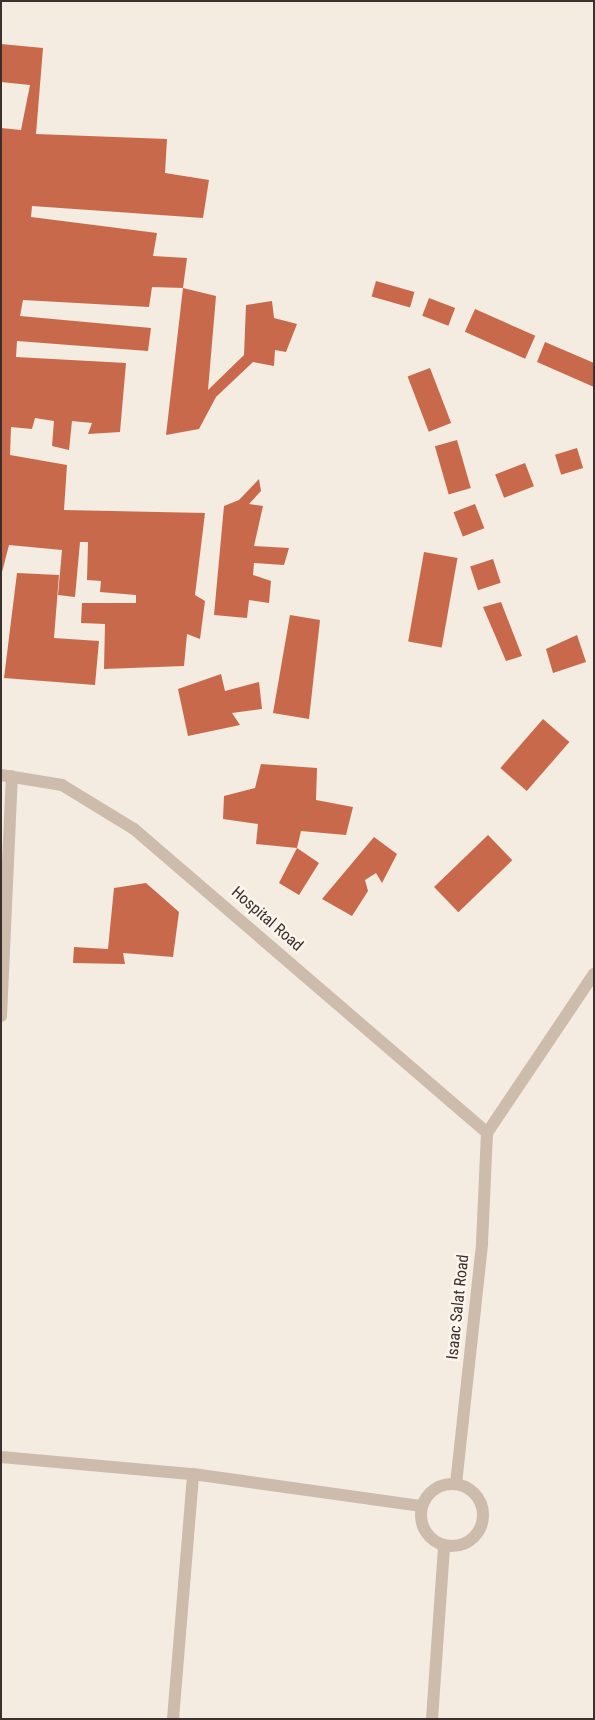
<!DOCTYPE html>
<html>
<head>
<meta charset="utf-8">
<style>
	body { margin:0 }
	#map { position:relative; width:595px; height:1720px; overflow:hidden; background:#f4ebe1; font-family:"Roboto Condensed",sans-serif }
	div>[style] { position:absolute }
	[style*='--x'] { left:calc(var(--x)*1px); top:calc(var(--y)*1px); width:calc(var(--w)*1px); rotate:calc(var(--a)*1deg) }
	.building>* { inset:0; background:#c8694b; transform-origin:0 0 }
	.minor>* { height:12px; margin:-6px; padding:0 6px; transform-origin:6px; border-radius:6px; background:#cdbbac }
	.minor>.ring { margin:-6px; padding:0; box-sizing:content-box; background:none; border:12px solid #cdbbac; border-radius:50% }
	span { translate:-50% -50%; white-space:nowrap; text-align:center; line-height:1.15; -webkit-text-stroke:5px #fbf5ee; paint-order:stroke }
	.street-label { font-size:16px; color:#3b302b }
	.frame { position:absolute; inset:0; border:2px solid #3b302b; pointer-events:none }
</style>
</head>
<body>
<div id="map">
	<div class="building">
		<div style="clip-path:polygon(1px 44px,43px 48px,36px 134px,167px 139px,165px 173px,209px 180px,203px 218px,32px 206px,31px 217px,157px 233px,153px 256px,187px 258px,183px 288px,152px 287px,149px 307px,23px 300px,20px 316px,151px 328px,148px 351px,17px 341px,16px 357px,126px 363px,120px 432px,88px 434px,92px 423px,72px 421px,69px 450px,52px 446px,54px 421px,35px 418px,32px 429px,11px 427px,10px 455px,67px 465px,64px 510px,205px 513px,195px 595px,205px 601px,200px 639px,187px 634px,184px 666px,104px 669px,105px 624px,81px 623px,82px 603px,136px 603px,136px 595px,100px 592px,101px 581px,87px 580px,88px 542px,80px 542px,75px 597px,58px 595px,62px 550px,9px 545px,1px 576px,1px 128px,21px 130px,30px 85px,1px 82px)"></div>
		<div style="left:376px;top:281px;width:40px;height:16px;rotate:16deg"></div>
		<div style="clip-path:polygon(183px 288px,216px 296px,208px 390px,244px 355px,246px 305px,272px 301px,274px 318px,297px 324px,286px 352px,275px 350px,274px 366px,253px 362px,216px 397px,199px 429px,166px 435px)"></div>
		<div style="left:429px;top:298px;width:28px;height:19px;rotate:21deg"></div>
		<div style="left:475px;top:309px;width:66px;height:25px;rotate:24deg"></div>
		<div style="clip-path:polygon(545px 342px,594px 363px,594px 387px,537px 362px)"></div>
		<div style="left:430px;top:368px;width:59px;height:24px;rotate:69deg"></div>
		<div style="left:457px;top:440px;width:50px;height:23px;rotate:74deg"></div>
		<div style="left:577px;top:448px;width:21px;height:23px;rotate:73deg"></div>
		<div style="left:525px;top:463px;width:25px;height:32px;rotate:69deg"></div>
		<div style="clip-path:polygon(259px 479px,261px 491px,249px 504px,263px 506px,254px 546px,289px 548px,284px 565px,254px 563px,253px 575px,271px 581px,269px 603px,249px 600px,247px 618px,214px 615px,224px 506px,239px 500px)"></div>
		<div style="left:475px;top:504px;width:26px;height:23px;rotate:69deg"></div>
		<div style="left:424px;top:552px;width:34px;height:91px;rotate:10deg"></div>
		<div style="left:493px;top:559px;width:25px;height:24px;rotate:72deg"></div>
		<div style="clip-path:polygon(17px 573px,59px 575px,54px 638px,99px 641px,95px 685px,4px 678px)"></div>
		<div style="clip-path:polygon(501px 602px,522px 656px,506px 661px,483px 607px)"></div>
		<div style="clip-path:polygon(290px 615px,320px 620px,309px 719px,273px 713px)"></div>
		<div style="clip-path:polygon(577px 635px,586px 662px,553px 673px,546px 649px)"></div>
		<div style="clip-path:polygon(221px 674px,225px 691px,259px 682px,262px 709px,232px 713px,240px 725px,188px 736px,178px 689px)"></div>
		<div style="left:543px;top:719px;width:35px;height:65px;rotate:41deg"></div>
		<div style="clip-path:polygon(261px 764px,317px 768px,316px 800px,353px 807px,346px 835px,301px 831px,297px 848px,319px 863px,299px 895px,279px 883px,297px 848px,256px 844px,258px 824px,223px 819px,224px 796px,255px 788px)"></div>
		<div style="left:488px;top:835px;width:35px;height:75px;rotate:46deg"></div>
		<div style="clip-path:polygon(374px 837px,397px 854px,382px 883px,376px 873px,365px 880px,368px 891px,352px 916px,322px 899px)"></div>
		<div style="clip-path:polygon(146px 883px,179px 912px,173px 957px,123px 953px,125px 964px,73px 963px,74px 947px,108px 949px,114px 888px)"></div>
	</div>
	<div class="minor">
		<div style="--x:1;--y:775;--w:62;--a:9.3"></div>
		<div style="--x:62;--y:785;--w:84;--a:31.4"></div>
		<div style="--x:134;--y:829;--w:466;--a:40.7"></div>
		<div style="--x:1;--y:1016;--w:240;--a:-87.4"></div>
		<div style="--x:487;--y:1133;--w:192;--a:-56.1"></div>
		<div style="--x:1;--y:1457;--w:193;--a:5.1"></div>
		<div style="--x:193;--y:1474;--w:231;--a:8"></div>
		<div style="--x:456;--y:1484;--w:242;--a:-83.8"></div>
		<div style="--x:482;--y:1243;--w:110;--a:-87.4"></div>
		<div class="ring" style="left:421px;top:1484px;width:50px;height:50px"></div>
		<div style="--x:173;--y:1719;--w:246;--a:-85.3"></div>
		<div style="--x:432;--y:1719;--w:173;--a:-86"></div>
	</div>
	<div class="street-label">
		<span style="left:267px;top:919px;rotate:41deg">Hospital Road</span>
		<span style="left:458px;top:1307px;rotate:-84deg">Isaac Salat Road</span>
	</div>
	<div class="frame"></div>
</div>
</body>
</html>
